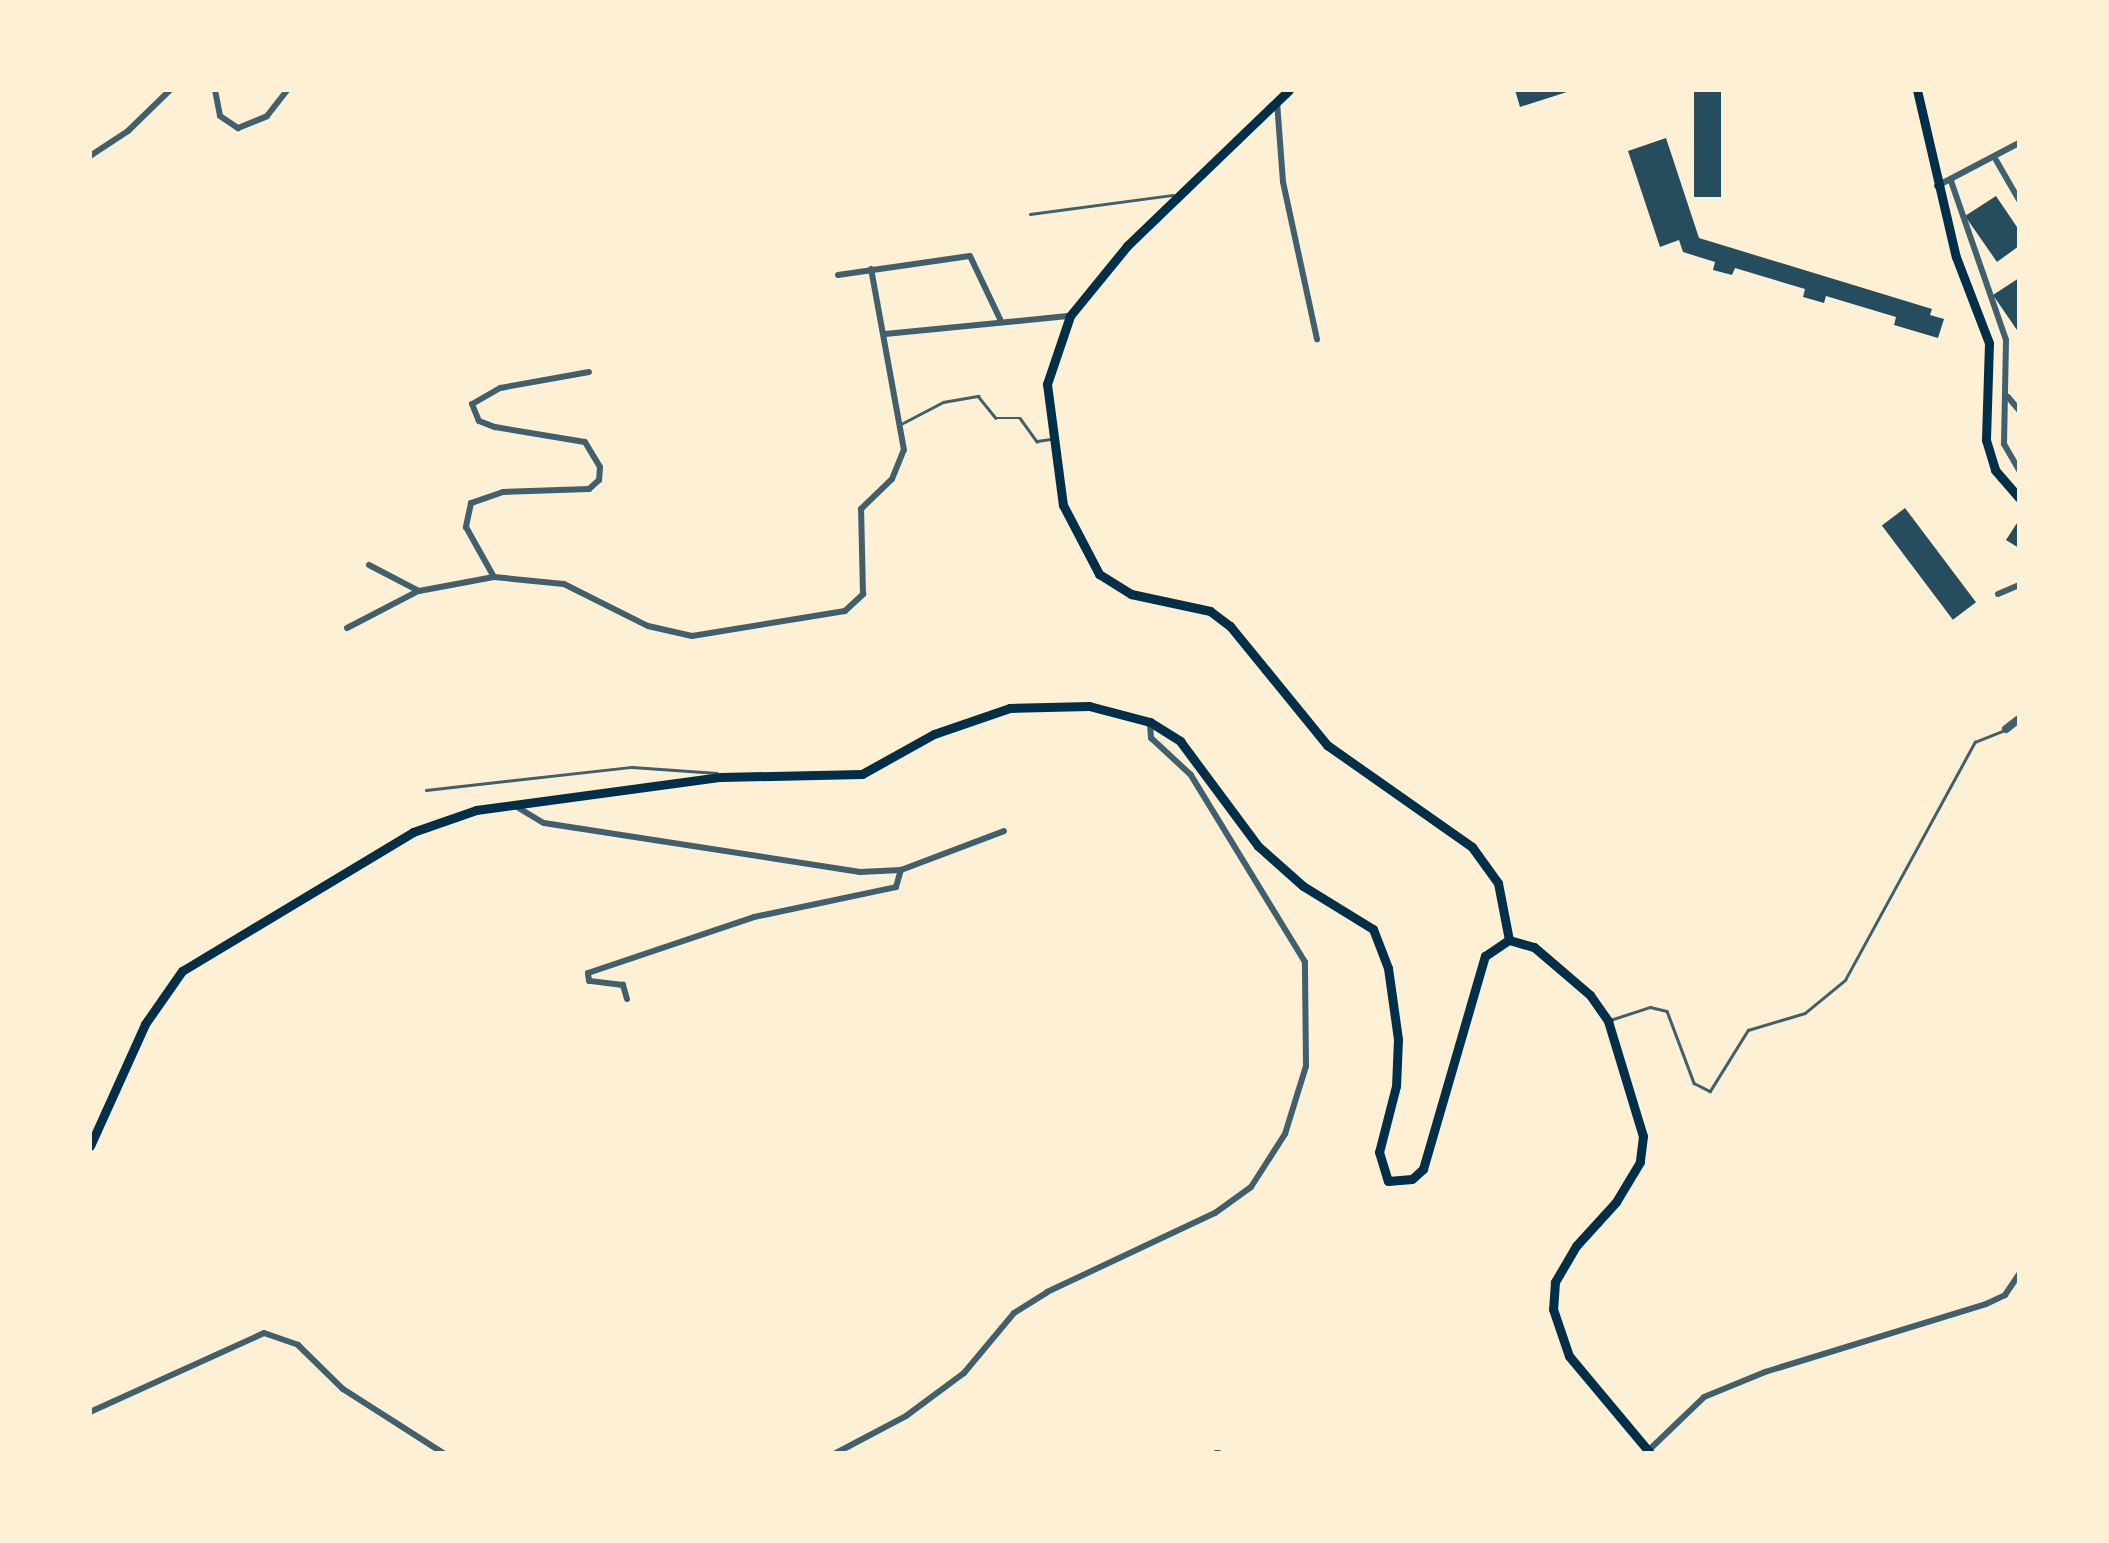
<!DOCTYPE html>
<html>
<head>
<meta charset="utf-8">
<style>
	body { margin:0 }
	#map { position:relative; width:2109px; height:1543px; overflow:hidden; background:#fdf0d5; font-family:"Open Sans",sans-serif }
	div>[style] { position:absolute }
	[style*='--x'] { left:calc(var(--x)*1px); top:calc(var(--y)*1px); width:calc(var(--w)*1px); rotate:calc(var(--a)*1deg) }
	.building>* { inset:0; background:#264d5e; transform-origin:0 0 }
	.service>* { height:2.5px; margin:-1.25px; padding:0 1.25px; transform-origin:1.25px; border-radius:1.25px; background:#3f606c }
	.minor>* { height:6px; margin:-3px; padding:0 3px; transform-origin:3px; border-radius:3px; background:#3f606c }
	.tertiary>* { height:8px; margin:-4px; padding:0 4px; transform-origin:4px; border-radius:4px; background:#3f606c }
	.secondary>* { height:9px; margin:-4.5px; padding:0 4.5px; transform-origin:4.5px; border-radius:4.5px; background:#003049 }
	span { translate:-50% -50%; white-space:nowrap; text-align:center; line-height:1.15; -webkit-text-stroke:10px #fdf0d5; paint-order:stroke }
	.frame { position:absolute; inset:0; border:92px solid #fdf0d5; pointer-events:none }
</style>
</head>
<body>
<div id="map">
	<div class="building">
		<div style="clip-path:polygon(1515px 90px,1570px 90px,1570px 91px,1520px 107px)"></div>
		<div style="left:1694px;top:90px;width:27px;height:107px"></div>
		<div style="clip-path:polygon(1666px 138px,1699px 238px,1932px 309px,1930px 315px,1944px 319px,1938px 338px,1894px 325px,1896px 317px,1826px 296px,1824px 303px,1803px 297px,1805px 289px,1735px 268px,1732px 275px,1713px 270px,1715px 262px,1683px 252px,1679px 240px,1660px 247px,1628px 151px)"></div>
		<div style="clip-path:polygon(1996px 196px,2019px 230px,2019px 246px,1997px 262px,1965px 216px)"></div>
		<div style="clip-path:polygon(2019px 278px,2019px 333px,1993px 295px)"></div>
		<div style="left:1905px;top:508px;width:118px;height:29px;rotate:53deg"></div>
		<div style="clip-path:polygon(2019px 520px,2019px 548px,2006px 540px)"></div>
	</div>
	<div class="service">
		<div style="--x:1030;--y:214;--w:144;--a:-7.6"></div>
		<div style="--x:901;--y:424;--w:47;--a:-27.6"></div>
		<div style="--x:943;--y:402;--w:36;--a:-10"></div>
		<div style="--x:978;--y:396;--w:28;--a:51"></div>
		<div style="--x:996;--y:418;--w:24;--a:0"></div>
		<div style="--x:1020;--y:418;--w:29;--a:54"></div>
		<div style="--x:1037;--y:441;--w:15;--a:-8"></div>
		<div style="--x:426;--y:790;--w:207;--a:-6.4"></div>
		<div style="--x:632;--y:767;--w:85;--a:4"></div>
		<div style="--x:1610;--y:1020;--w:42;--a:-18"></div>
		<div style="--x:1650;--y:1007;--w:17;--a:13"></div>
		<div style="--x:1667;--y:1011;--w:77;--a:69.4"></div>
		<div style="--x:1694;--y:1083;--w:18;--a:27"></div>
		<div style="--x:1710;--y:1091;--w:72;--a:-58.1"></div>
		<div style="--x:1748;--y:1030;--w:59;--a:-16.6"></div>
		<div style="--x:1805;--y:1013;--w:52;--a:-39.5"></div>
		<div style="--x:1845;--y:980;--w:271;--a:-61.4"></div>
		<div style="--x:1975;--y:742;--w:32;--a:-22"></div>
	</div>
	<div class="minor">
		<div style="--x:215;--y:90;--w:26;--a:79"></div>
		<div style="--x:220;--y:116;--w:22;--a:34"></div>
		<div style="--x:238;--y:128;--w:31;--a:-22"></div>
		<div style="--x:267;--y:116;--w:33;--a:-52"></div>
		<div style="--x:1277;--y:102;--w:80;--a:85.7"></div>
		<div style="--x:1283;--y:182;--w:161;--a:77.8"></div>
		<div style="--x:90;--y:156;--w:45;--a:-33.3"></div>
		<div style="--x:128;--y:131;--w:59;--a:-44.3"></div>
		<div style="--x:1996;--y:160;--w:46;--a:60.1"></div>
		<div style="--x:1951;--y:181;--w:168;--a:70.9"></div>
		<div style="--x:2006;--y:340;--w:104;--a:91.1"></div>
		<div style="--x:2004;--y:444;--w:30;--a:60"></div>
		<div style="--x:1937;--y:186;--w:93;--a:-27.7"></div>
		<div style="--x:838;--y:275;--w:133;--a:-8.2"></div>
		<div style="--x:970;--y:256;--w:70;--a:64.5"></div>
		<div style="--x:885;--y:334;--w:186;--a:-5.6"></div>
		<div style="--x:589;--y:372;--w:90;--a:169.8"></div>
		<div style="--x:500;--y:388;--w:32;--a:150"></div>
		<div style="--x:472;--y:404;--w:18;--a:68"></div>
		<div style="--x:479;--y:421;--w:17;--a:21"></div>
		<div style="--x:495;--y:427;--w:91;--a:9.5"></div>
		<div style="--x:585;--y:442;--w:29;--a:59"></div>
		<div style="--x:600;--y:467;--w:13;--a:94"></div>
		<div style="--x:599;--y:480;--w:13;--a:138"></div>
		<div style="--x:589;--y:489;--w:86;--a:178"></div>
		<div style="--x:503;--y:492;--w:34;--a:161"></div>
		<div style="--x:471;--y:503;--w:25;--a:102"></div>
		<div style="--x:466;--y:527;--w:57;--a:60.8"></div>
		<div style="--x:494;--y:577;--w:70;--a:5.7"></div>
		<div style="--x:564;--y:584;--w:94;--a:26.6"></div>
		<div style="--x:648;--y:626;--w:45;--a:12.8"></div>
		<div style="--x:692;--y:636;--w:155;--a:-9.3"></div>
		<div style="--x:845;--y:611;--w:25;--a:-43"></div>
		<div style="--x:863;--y:594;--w:85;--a:-91.3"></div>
		<div style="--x:861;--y:509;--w:43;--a:-44.1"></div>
		<div style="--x:892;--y:479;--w:31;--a:-68"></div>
		<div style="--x:904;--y:450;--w:184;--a:-100.3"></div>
		<div style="--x:2008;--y:397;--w:17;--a:50"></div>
		<div style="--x:369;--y:565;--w:56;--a:27.5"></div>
		<div style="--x:419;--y:591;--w:76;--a:-10.6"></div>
		<div style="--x:1998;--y:594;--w:23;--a:-23"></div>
		<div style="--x:347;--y:628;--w:80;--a:-27.5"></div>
		<div style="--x:517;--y:807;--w:31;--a:31"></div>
		<div style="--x:544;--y:823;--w:320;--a:8.8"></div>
		<div style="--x:860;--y:872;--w:41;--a:-2.8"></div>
		<div style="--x:901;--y:870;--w:110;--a:-20.7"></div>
		<div style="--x:627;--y:999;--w:15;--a:-106"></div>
		<div style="--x:623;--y:985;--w:34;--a:-173"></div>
		<div style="--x:589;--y:981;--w:8;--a:-97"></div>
		<div style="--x:588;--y:973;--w:175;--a:-18.6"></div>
		<div style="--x:754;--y:917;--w:145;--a:-11.9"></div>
		<div style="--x:896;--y:887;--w:18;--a:-74"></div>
		<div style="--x:90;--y:1412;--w:191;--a:-24.4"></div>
		<div style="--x:264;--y:1333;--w:36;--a:19"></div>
		<div style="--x:298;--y:1345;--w:63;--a:44.4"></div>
		<div style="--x:343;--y:1389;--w:119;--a:32.6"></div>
		<div style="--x:1649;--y:1450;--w:76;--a:-43.9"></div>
		<div style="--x:1704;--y:1397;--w:66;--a:-22.3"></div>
		<div style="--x:1765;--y:1372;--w:231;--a:-17.1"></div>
		<div style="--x:1986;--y:1304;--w:21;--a:-25"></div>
		<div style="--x:2005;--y:1295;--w:25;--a:-56"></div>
		<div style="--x:836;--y:1453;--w:79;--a:-27.9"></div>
		<div style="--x:906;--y:1416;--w:72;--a:-36.6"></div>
		<div style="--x:964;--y:1373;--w:78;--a:-50.2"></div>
		<div style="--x:1014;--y:1313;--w:39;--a:-32"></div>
		<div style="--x:1047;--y:1292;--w:186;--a:-25.2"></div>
		<div style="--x:1215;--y:1213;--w:44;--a:-35.8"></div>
		<div style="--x:1251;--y:1187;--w:63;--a:-57.3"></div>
		<div style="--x:1285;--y:1134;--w:71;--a:-72.8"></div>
		<div style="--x:1306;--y:1066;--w:104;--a:-90.6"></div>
		<div style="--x:1305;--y:962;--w:219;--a:-121.4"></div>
		<div style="--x:1191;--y:775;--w:54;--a:-137.2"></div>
		<div style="--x:1151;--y:738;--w:16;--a:-94"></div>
		<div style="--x:1216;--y:1453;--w:3;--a:0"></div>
	</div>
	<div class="tertiary">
		<div style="--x:2006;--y:729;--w:16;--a:-38"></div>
	</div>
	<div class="secondary">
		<div style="--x:1289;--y:90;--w:225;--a:136.1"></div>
		<div style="--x:1127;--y:246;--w:90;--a:129.2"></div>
		<div style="--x:1070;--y:316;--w:72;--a:108.7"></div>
		<div style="--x:1047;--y:384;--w:122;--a:82.5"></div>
		<div style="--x:1063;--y:505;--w:78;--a:62.4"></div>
		<div style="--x:1099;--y:574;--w:38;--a:32"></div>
		<div style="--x:1131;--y:594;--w:81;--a:12.1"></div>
		<div style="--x:1210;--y:611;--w:25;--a:37"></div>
		<div style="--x:1230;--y:626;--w:154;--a:50.8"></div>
		<div style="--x:1327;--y:745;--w:177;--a:35.1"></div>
		<div style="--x:1472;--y:847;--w:44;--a:54.2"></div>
		<div style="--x:1498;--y:883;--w:58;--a:79.1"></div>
		<div style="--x:1917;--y:90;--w:171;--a:76.9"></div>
		<div style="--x:1956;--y:257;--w:92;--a:69"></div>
		<div style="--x:1989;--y:343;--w:97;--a:91.8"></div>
		<div style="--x:1986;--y:440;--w:31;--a:73"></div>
		<div style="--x:1995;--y:470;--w:37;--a:49"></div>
		<div style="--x:1509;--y:940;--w:26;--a:16"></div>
		<div style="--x:1534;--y:947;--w:74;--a:40.6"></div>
		<div style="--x:1590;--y:995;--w:32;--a:55"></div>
		<div style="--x:1608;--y:1021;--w:120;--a:73.1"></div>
		<div style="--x:1643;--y:1136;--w:26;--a:97"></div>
		<div style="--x:1640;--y:1162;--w:47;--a:121"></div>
		<div style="--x:1616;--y:1202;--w:59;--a:132.3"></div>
		<div style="--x:1576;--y:1246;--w:42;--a:120.3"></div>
		<div style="--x:1555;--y:1282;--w:27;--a:94"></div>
		<div style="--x:1553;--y:1309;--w:50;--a:71.2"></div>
		<div style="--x:1569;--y:1356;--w:126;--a:50.1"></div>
		<div style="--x:90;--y:1146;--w:134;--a:-65.7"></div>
		<div style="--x:145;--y:1024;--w:65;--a:-55.1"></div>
		<div style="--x:182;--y:971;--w:270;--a:-31"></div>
		<div style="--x:413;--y:832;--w:67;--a:-19.2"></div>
		<div style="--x:476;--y:810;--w:247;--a:-7.7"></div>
		<div style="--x:721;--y:777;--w:141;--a:-1.2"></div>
		<div style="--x:862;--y:774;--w:82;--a:-29.1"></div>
		<div style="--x:934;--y:734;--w:80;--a:-18.9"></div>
		<div style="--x:1010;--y:708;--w:79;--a:-1.5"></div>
		<div style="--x:1089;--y:706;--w:63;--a:14.7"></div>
		<div style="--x:1150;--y:722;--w:36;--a:32"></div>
		<div style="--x:1180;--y:741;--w:131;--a:53.4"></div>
		<div style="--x:1258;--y:846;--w:60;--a:41.6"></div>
		<div style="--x:1303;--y:886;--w:82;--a:31.6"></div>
		<div style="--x:1373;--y:929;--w:42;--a:69"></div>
		<div style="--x:1388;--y:968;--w:72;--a:82"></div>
		<div style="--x:1398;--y:1039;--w:47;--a:92.4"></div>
		<div style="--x:1396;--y:1086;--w:68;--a:104.4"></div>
		<div style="--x:1379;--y:1152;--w:30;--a:73"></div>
		<div style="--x:1388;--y:1181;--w:24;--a:-5"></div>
		<div style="--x:1412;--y:1179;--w:15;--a:-42"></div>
		<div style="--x:1423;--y:1169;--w:222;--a:-73.8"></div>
		<div style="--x:1485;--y:956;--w:29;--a:-34"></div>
	</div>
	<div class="frame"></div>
</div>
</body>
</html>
